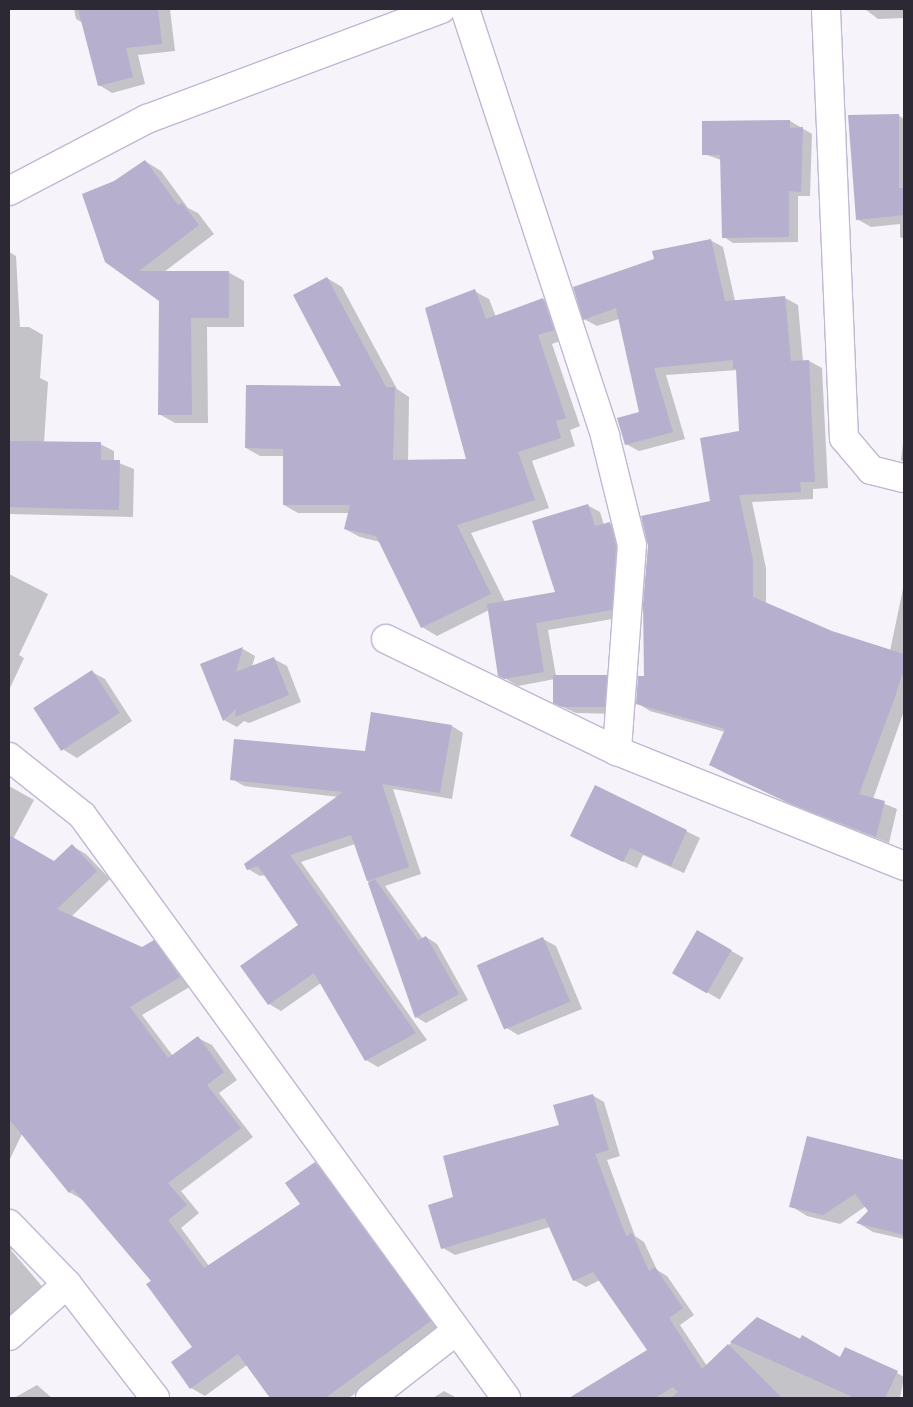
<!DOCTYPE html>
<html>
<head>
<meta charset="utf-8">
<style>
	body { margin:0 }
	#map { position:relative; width:913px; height:1407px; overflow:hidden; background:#f6f4fa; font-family:"Sofia Sans Condensed",sans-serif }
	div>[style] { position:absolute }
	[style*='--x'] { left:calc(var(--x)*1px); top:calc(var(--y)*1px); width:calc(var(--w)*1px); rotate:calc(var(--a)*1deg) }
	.shadow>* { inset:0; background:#0003; transform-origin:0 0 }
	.building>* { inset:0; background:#b6afcd; transform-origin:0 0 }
	.roads { filter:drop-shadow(1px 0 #c1b7d4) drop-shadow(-1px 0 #c1b7d4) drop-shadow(0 1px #c1b7d4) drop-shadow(0 -1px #c1b7d4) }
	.minor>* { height:28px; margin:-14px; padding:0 14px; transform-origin:14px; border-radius:14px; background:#fff }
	span { translate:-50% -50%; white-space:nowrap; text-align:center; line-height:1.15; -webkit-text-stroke:4px #f6f4fa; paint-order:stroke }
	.frame { position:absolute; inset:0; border:10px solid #2c2934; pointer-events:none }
</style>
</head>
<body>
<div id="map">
	<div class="shadow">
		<div style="clip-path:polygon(74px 9px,170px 9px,175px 51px,138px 55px,145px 84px,112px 93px,99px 85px,83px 23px,76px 19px)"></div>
		<div style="clip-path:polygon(865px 9px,904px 9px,904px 18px,878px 19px)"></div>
		<div style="clip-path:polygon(898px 115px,904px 119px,904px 239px,900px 237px,900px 224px,871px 227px,857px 219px)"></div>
		<div style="clip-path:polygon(790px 121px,812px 134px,810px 196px,798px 196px,798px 242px,733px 243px,724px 237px,721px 160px,704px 154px)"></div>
		<div style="clip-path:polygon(145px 161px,161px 171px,188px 208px,198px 213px,214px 234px,164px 272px,228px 272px,244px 281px,244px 327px,207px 327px,208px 423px,175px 423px,159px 414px,160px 300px,106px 262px,115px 182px)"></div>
		<div style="clip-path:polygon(710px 240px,723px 247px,735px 301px,785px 298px,798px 305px,803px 361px,809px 361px,822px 368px,828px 488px,813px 489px,813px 499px,752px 502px,766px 568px,766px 604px,832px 632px,890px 651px,904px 584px,904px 711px,873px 799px,897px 809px,889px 843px,801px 809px,723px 772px,711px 765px,725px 732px,650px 711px,637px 703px,740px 432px,738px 370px,666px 375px,685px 439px,639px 451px,626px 444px,641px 413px,619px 319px,597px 326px,584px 319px)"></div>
		<div style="clip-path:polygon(9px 252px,16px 256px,20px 327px,29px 327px,43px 335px,40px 378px,48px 382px,44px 443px,100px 444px,114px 451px,114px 461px,134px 469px,133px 517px,9px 514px)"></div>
		<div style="clip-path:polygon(327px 278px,342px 287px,397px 389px,409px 397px,408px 461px,468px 460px,474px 291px,489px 299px,496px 317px,543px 299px,558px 308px,568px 338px,552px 344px,580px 426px,570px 430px,575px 446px,532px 461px,549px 508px,471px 533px,505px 602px,556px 593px,587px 505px,600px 512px,604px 525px,610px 524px,623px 531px,624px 617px,548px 630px,556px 676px,607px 676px,619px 684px,617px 714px,576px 713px,567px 709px,554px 702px,555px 679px,518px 686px,499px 675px,489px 610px,437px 636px,422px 627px,380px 542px,360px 537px,345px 529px,349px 513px,298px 513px,284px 505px,284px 456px,260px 456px,246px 448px,344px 387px)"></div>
		<div style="clip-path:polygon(904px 436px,904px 462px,901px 460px)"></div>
		<div style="clip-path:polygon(9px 574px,48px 594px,19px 655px,24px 658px,10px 688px)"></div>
		<div style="clip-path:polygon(243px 649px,255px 656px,252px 667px,274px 659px,287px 666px,301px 702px,249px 723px,244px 721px,237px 727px,224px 720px,202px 665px)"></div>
		<div style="clip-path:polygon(92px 672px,105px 679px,132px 721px,77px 758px,64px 750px,36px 709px)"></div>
		<div style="clip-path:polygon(452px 726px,463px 733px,452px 799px,393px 789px,421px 874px,385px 886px,423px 939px,426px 937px,437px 944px,468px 1000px,426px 1023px,416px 1017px,355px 844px,301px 862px,427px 1040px,378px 1067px,366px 1060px,321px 983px,281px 1011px,269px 1004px,300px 925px,265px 875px,260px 876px,248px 869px,339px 797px,244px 786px,232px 779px,366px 752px)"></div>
		<div style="clip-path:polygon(9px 786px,34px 800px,13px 839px,55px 862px,72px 846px,86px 854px,110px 879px,71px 917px,143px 948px,154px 942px,167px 950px,193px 985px,142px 1015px,173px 1056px,198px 1038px,212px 1045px,237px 1080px,219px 1093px,253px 1137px,181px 1191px,199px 1213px,181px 1228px,209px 1266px,302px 1204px,315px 1163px,328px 1171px,443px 1329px,349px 1398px,272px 1398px,247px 1365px,205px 1396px,191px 1388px,172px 1363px,194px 1347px,152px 1281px,83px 1200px,69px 1192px,22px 1134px,9px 1161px,9px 1035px,24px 1000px,9px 992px)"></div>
		<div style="clip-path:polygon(595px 786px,700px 838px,684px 873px,643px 855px,637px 868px,584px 843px)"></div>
		<div style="left:697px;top:931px;width:54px;height:48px;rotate:30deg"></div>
		<div style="clip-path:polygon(543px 939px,556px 946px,582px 1009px,518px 1035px,505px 1027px)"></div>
		<div style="clip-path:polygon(592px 1095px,604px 1102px,620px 1156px,607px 1160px,635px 1236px,644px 1242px,657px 1270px,667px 1276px,694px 1315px,680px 1325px,707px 1366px,757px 1318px,841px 1358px,897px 1373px,904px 1377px,900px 1398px,606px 1398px,597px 1383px,649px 1351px,600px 1280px,586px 1287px,574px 1280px,550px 1227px,455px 1255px,443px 1248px,455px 1198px,561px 1126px)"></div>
		<div style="clip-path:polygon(900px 1161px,904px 1163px,904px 1245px,904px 1239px,873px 1232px,858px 1223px,870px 1211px,866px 1206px,840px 1224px,807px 1216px,791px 1206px)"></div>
		<div style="clip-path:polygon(9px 1237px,15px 1247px,11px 1250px,53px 1299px,9px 1345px)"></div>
		<div style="clip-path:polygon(37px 1385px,52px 1398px,14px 1398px)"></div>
		<div style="clip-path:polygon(444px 1391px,457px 1398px,433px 1398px)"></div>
	</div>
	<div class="building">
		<div style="clip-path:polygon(78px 9px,158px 9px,162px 44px,126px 48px,133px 77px,98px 86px)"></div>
		<div style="clip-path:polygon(899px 114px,899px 188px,904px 188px,904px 215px,856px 220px,848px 115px)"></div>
		<div style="clip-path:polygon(790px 120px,790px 128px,803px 127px,801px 192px,789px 191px,789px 237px,722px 238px,720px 155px,702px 155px,702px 121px)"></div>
		<div style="clip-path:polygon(145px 160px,178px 205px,182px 203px,199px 225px,139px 271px,229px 271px,229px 318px,191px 318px,192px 415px,158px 415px,159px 301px,105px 262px,82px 194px,114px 181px)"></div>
		<div style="clip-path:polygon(711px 239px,725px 301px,785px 296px,791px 361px,809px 360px,815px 482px,800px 482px,801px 492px,739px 495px,753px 560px,753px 597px,832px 631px,904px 654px,904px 669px,895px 697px,859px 794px,885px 801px,876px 837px,787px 802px,709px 765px,725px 729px,636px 704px,638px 676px,644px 676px,643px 604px,648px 546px,641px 516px,710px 501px,700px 438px,739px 431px,736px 369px,733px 369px,733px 360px,654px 368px,673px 432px,625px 445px,617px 418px,639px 412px,616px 308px,583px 320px,573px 287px,654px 259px,652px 251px)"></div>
		<div style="clip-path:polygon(327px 277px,386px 387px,395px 387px,393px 460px,466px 459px,425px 308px,475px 289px,486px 319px,543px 298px,554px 330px,538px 335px,566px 418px,556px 421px,561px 438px,518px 452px,535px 500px,457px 525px,491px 594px,421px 628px,376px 536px,344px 529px,350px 505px,283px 505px,283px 449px,245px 448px,246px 385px,341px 386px,293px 295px)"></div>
		<div style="clip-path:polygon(9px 441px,101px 442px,101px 460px,120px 460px,119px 510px,9px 507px)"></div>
		<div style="clip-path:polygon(588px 504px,595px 526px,610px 522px,616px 546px,612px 610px,536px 623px,544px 672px,504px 679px,498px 676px,487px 604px,555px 592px,532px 521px)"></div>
		<div style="clip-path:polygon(243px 647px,236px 672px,274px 657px,289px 695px,235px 717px,236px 709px,223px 721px,200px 664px)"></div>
		<div style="left:92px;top:670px;width:51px;height:70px;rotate:57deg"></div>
		<div style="clip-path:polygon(553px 675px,607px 675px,605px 707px,562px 707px,553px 703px)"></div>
		<div style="clip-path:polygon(371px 712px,452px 725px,440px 793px,382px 784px,409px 867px,367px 881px,351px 835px,290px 855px,416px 1033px,365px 1061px,314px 973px,268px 1005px,240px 966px,298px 925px,258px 866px,247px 870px,244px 864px,343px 792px,230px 780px,234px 739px,365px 751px)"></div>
		<div style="clip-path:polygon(595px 785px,687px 830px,671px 866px,630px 848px,623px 862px,570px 836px)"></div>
		<div style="clip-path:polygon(9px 835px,54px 861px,72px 844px,97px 871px,57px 909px,142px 947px,154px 940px,180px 977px,130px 1007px,168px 1058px,198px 1036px,224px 1072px,207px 1085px,241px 1128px,168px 1183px,187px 1205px,168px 1220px,204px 1268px,300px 1204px,285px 1183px,315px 1162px,431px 1321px,325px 1398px,270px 1398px,238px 1354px,190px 1389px,171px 1362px,192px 1347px,146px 1284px,151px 1281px,73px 1189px,69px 1193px,9px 1119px)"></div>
		<div style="clip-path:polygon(375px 879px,418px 940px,426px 936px,459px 994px,415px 1018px,368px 883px)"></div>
		<div style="left:697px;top:930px;width:40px;height:50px;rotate:30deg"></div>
		<div style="left:543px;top:937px;width:70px;height:72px;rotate:67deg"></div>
		<div style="clip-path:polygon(593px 1094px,609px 1150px,595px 1154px,626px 1236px,632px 1233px,649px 1271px,655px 1267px,683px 1308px,669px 1318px,702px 1369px,728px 1344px,782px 1398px,671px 1398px,678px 1392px,673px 1387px,655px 1398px,569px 1398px,647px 1350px,593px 1272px,573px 1281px,545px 1218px,441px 1249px,428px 1205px,453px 1197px,443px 1156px,559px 1125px,553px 1105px)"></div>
		<div style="clip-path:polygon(807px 1136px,904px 1160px,904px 1235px,856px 1223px,868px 1211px,855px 1194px,823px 1215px,789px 1207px)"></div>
		<div style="clip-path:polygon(757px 1317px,800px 1339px,802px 1335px,840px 1357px,845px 1347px,898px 1371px,885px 1398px,855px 1398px,730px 1342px)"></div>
	</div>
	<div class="roads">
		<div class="minor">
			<div style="--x:465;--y:9;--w:449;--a:71.8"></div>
			<div style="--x:605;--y:436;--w:112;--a:76.1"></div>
			<div style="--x:632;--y:545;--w:207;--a:94.2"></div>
			<div style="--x:826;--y:9;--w:429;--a:87.6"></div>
			<div style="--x:844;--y:438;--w:42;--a:49.8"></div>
			<div style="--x:871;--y:470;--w:34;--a:14"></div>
			<div style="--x:9;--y:191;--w:156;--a:-27.6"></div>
			<div style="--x:147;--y:119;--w:314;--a:-20.5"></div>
			<div style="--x:386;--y:639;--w:257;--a:25.9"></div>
			<div style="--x:617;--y:751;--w:309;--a:21.8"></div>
			<div style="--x:9;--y:757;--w:93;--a:38.5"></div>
			<div style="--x:82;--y:815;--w:721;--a:53.97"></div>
			<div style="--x:9;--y:1224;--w:83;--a:46"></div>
			<div style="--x:67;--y:1284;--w:144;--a:52.3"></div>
			<div style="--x:9;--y:1336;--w:78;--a:-41.9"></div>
			<div style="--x:370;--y:1398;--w:109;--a:-37.9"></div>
		</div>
	</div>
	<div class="frame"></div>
</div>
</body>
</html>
